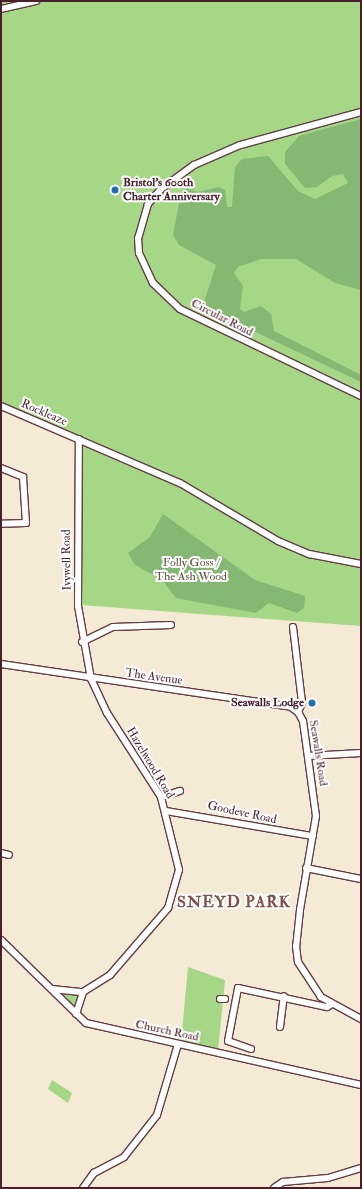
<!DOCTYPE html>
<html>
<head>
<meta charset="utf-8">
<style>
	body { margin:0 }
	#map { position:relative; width:362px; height:1189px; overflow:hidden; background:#f5ead5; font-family:"IM FELL Double Pica",serif }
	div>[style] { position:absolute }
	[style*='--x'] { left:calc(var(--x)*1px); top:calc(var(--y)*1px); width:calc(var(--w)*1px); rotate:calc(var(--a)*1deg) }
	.green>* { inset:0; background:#a5d786 }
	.forest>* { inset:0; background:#84b873 }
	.roads { filter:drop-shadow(1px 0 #643d44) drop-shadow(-1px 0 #643d44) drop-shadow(0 1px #643d44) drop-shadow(0 -1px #643d44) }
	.street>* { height:6px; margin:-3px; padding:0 3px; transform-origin:3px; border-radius:3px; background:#fff }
	.dots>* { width:11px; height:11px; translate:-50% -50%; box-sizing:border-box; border:2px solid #fff; border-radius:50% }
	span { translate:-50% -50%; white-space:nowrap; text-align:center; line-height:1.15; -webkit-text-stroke:4px #fff; paint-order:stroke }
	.poi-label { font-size:12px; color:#4a1f2b; font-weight:700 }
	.left { translate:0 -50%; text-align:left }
	.right { translate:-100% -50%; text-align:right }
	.street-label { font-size:12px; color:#4a1f2b }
	.park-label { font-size:12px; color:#655646 }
	.district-label { font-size:16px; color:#7f4f44; font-weight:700; letter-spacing:1px }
	.frame { position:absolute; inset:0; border:2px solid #4a1f2b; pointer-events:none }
</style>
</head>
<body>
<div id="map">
	<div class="green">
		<div style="clip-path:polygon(1px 1px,361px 1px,361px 626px,81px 605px,79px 436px,1px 402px)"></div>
		<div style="clip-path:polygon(188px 967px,225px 980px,218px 1050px,181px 1043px)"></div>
		<div style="clip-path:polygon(63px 993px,79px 995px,76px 1007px,74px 1008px)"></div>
		<div style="clip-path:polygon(52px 1080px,72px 1093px,68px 1103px,48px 1089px)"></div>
	</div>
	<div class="forest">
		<div style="clip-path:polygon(361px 119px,361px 290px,335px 283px,296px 259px,261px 259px,238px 267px,234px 273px,243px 286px,240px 309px,244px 312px,261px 306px,271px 314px,274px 331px,361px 375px,361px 382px,243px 326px,209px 315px,203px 305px,216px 265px,179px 245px,173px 235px,181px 193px,186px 188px,198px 192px,219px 187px,225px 190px,227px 207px,232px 207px,235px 167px,242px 159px,268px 156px,298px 191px,315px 199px,348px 183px,343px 174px,332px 176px,317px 187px,305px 188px,285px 164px,285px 152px,299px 136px)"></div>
		<div style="clip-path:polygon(163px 514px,255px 580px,305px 596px,304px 608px,297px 613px,269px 603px,256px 613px,176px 598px,162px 580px,135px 565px,128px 553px,150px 537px)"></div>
	</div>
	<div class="roads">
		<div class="street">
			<div style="--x:1;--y:9;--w:36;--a:-13"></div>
			<div style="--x:361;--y:112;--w:125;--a:164.7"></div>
			<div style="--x:240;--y:145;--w:50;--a:156.5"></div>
			<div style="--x:194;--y:165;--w:41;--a:144"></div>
			<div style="--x:161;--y:189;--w:20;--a:131"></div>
			<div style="--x:148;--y:204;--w:35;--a:106"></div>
			<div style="--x:138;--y:238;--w:15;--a:86"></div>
			<div style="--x:139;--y:253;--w:33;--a:65"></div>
			<div style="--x:153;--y:283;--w:37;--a:44"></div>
			<div style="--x:180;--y:309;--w:201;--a:25.7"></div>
			<div style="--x:1;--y:406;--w:195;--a:23.3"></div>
			<div style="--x:180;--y:483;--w:114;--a:30.6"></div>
			<div style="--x:278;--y:541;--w:34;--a:23"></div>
			<div style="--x:309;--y:554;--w:53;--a:10.9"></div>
			<div style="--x:1;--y:468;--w:24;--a:22"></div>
			<div style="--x:23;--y:477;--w:46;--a:86.3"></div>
			<div style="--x:26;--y:523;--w:25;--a:178"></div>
			<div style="--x:293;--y:627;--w:77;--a:83.2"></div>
			<div style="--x:302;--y:703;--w:10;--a:114"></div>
			<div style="--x:82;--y:642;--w:34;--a:-26"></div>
			<div style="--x:113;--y:627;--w:58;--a:-2"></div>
			<div style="--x:1;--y:664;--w:293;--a:8.4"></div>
			<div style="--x:291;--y:707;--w:9;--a:36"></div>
			<div style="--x:298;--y:712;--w:10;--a:61"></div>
			<div style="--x:303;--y:721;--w:96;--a:82.2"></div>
			<div style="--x:316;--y:816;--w:95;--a:99.7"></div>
			<div style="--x:300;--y:910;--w:36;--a:96"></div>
			<div style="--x:296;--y:946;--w:16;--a:83"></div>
			<div style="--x:298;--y:962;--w:42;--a:56.7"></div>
			<div style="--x:321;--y:997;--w:46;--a:28.8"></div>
			<div style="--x:308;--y:756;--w:53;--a:-3.2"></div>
			<div style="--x:161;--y:797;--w:20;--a:-18"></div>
			<div style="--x:166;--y:811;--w:149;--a:9.7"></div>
			<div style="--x:1;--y:853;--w:8;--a:14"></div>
			<div style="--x:306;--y:868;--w:56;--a:11.3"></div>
			<div style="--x:1;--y:940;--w:119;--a:44.3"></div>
			<div style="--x:86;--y:1023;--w:282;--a:12.7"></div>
			<div style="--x:52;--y:989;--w:31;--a:6"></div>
			<div style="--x:83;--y:992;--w:32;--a:-32"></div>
			<div style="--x:110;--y:975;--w:89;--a:-49.1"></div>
			<div style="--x:168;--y:908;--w:40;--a:-74"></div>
			<div style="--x:179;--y:870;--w:75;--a:-103.9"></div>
			<div style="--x:161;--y:797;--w:100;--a:-122.7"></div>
			<div style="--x:107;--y:713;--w:38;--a:-115"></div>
			<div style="--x:91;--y:679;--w:74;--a:-100.1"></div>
			<div style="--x:78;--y:606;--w:167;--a:-89.7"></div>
			<div style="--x:220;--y:999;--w:5;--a:0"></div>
			<div style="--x:76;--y:1014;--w:23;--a:-72"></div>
			<div style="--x:280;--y:1027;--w:31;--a:-83"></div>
			<div style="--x:251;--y:1049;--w:24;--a:-161"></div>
			<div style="--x:228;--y:1041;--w:54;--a:-79.3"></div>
			<div style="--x:238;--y:988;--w:91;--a:12.1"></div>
			<div style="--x:327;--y:1007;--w:6;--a:-31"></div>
			<div style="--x:83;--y:1188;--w:19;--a:-54"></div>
			<div style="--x:94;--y:1173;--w:34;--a:-28"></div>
			<div style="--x:124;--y:1157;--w:53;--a:-51.8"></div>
			<div style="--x:157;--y:1115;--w:74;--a:-73.5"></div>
			<div style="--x:274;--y:1188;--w:11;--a:-34"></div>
			<div style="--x:283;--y:1182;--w:45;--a:-5.1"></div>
			<div style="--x:328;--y:1178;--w:34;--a:-17"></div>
		</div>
	</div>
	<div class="dots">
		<div style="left:115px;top:190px;background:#1f6fb2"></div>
		<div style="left:312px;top:703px;background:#1f6fb2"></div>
	</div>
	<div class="poi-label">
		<span class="left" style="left:123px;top:190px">Bristol's 600th<br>Charter Anniversary</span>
		<span class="right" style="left:304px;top:703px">Seawalls Lodge</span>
	</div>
	<div class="street-label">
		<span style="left:222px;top:318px;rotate:27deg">Circular Road</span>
		<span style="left:44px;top:413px;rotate:23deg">Rockleaze</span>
		<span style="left:67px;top:560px;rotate:-91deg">Ivywell Road</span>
		<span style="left:154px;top:677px;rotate:8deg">The Avenue</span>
		<span style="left:318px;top:753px;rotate:81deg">Seawalls Road</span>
		<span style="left:150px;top:763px;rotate:59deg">Hazelwood Road</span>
		<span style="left:242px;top:813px;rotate:12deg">Goodeve Road</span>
		<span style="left:167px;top:1031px;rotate:12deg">Church Road</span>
	</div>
	<div class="park-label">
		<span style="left:191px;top:570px">Folly Goss /<br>The Ash Wood</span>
	</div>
	<div class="district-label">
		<span style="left:234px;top:902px">SNEYD PARK</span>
	</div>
	<div class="frame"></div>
</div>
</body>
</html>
